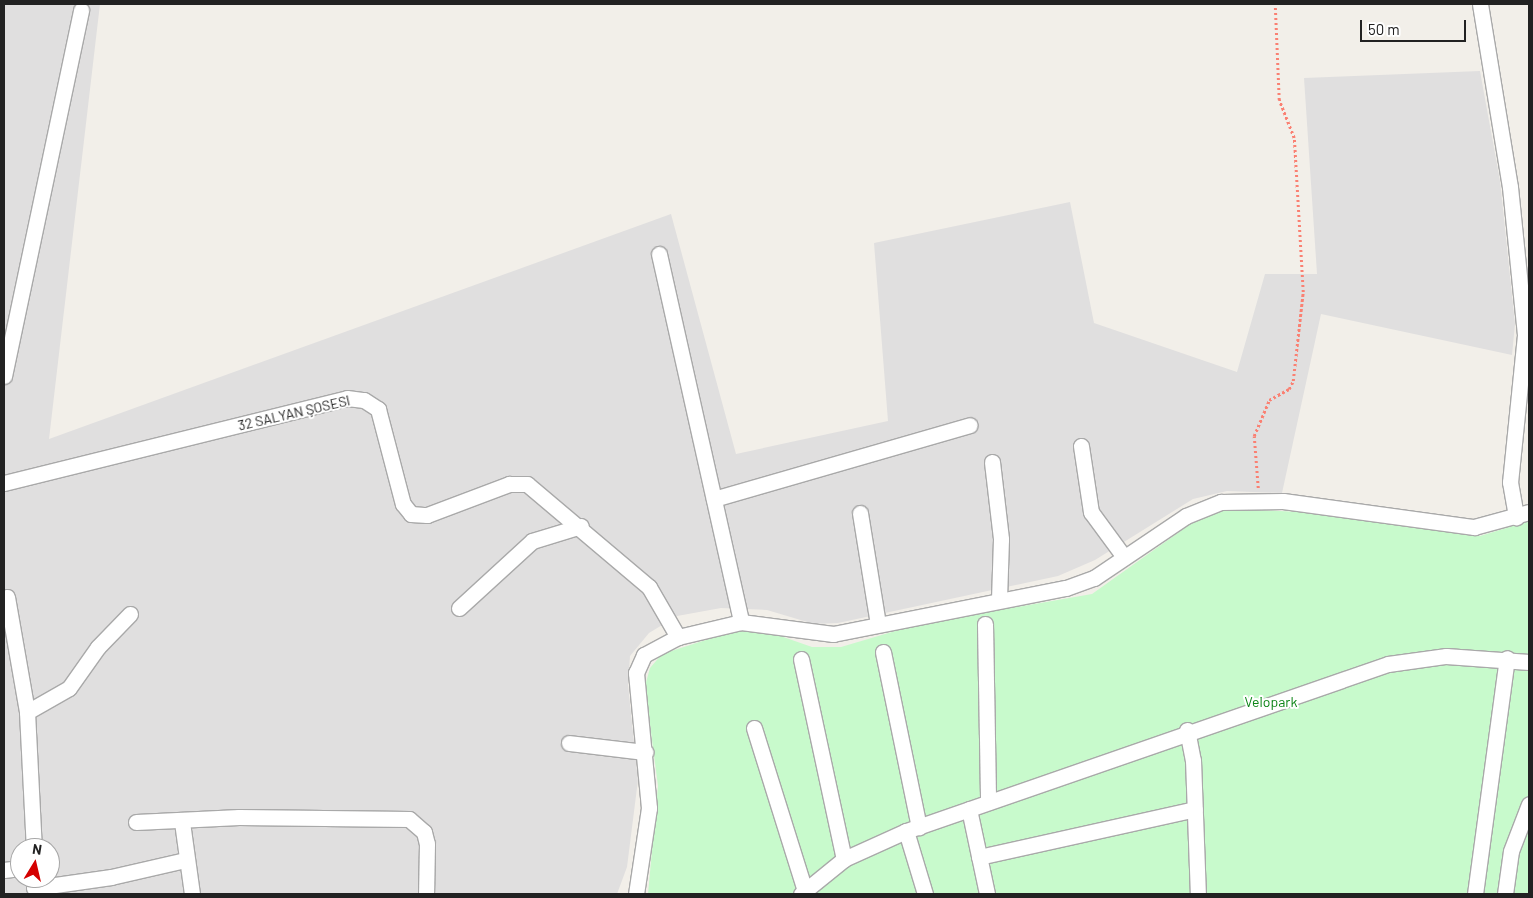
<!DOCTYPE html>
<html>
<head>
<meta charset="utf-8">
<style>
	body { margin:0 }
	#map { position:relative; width:1533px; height:898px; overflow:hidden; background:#f2efe9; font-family:Barlow,sans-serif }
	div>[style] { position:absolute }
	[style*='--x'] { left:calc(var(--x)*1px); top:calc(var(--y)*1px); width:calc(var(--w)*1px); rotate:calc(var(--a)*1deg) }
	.residential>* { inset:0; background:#e0dfdf }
	.park>* { inset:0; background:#c8facc }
	.path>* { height:2.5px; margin-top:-1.25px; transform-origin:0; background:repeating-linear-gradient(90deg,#fa8072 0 2.5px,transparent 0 5px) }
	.roads { filter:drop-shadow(1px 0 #a9a9a9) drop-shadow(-1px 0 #a9a9a9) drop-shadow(0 1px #a9a9a9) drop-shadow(0 -1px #a9a9a9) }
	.minor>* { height:15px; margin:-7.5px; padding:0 7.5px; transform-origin:7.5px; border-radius:7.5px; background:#fff }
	span { translate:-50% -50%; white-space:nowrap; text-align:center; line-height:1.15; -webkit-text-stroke:4px #fff; paint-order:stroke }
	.street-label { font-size:14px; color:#222 }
	.park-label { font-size:14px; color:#0c8416 }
	.frame { position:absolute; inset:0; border:5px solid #222; pointer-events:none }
	.north { position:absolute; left:10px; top:838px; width:50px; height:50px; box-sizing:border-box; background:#fff; border:1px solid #a7a7a7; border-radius:50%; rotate:9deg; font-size:14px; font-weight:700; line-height:20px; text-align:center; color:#222 }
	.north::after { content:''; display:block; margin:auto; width:18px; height:22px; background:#d40000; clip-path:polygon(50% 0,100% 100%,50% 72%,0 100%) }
	.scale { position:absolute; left:1360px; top:20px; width:106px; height:22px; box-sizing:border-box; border:2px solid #222; border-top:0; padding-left:6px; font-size:15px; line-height:18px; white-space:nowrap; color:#222; -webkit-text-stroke:4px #fff; paint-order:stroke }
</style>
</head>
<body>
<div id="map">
	<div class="residential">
		<div style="clip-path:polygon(evenodd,4px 4px,100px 4px,49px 439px,671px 214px,736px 454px,888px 421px,874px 243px,1070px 202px,1094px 323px,1237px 372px,1265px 274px,1317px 274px,1304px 78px,1480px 71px,1500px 181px,1515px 324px,1512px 355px,1321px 314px,1282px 493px,1227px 491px,1193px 499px,1095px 560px,1058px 576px,838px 623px,814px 624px,767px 610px,721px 608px,677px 616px,649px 633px,630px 656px,628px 685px,638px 780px,627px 867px,617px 894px,4px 894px,4px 4px,20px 848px,50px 848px,50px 878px,20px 878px,20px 848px)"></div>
	</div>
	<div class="park">
		<div style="clip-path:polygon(1237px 509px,1299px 512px,1480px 536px,1529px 521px,1529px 894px,648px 894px,658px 786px,645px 686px,650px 668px,662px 654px,737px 630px,769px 632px,812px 647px,841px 647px,919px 624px,1092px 594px,1189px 525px,1214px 512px)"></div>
	</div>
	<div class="path">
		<div style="--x:1258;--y:488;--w:52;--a:-94.4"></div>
		<div style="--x:1254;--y:436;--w:39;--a:-67"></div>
		<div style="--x:1269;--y:400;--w:23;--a:-29"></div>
		<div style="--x:1289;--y:389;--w:9;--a:-63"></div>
		<div style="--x:1293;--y:381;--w:90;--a:-83.6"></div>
		<div style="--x:1303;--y:292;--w:154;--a:-93.3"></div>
		<div style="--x:1294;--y:138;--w:41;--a:-111.5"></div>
		<div style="--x:1279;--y:100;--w:96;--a:-92.4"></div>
	</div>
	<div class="roads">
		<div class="minor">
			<div style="--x:1480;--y:4;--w:185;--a:80.7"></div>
			<div style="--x:1510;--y:187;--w:149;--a:84.2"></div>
			<div style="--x:1525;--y:335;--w:148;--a:95.8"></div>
			<div style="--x:1510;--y:482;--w:36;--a:80"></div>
			<div style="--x:659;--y:254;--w:377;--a:77.4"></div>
			<div style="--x:4;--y:376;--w:374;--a:-78.1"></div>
			<div style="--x:1081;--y:446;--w:67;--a:81.4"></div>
			<div style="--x:1091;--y:512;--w:56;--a:53.7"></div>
			<div style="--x:992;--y:462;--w:78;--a:83.3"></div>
			<div style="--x:1001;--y:539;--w:60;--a:91.9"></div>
			<div style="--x:4;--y:483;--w:353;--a:-13.9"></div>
			<div style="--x:347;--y:398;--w:17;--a:7"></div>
			<div style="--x:364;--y:400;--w:17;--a:33"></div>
			<div style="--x:378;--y:409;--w:98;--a:75.3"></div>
			<div style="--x:403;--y:504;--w:13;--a:51"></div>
			<div style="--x:411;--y:514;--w:16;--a:4"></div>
			<div style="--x:427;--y:515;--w:88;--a:-20.7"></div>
			<div style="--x:509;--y:484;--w:18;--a:0"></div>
			<div style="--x:527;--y:484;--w:160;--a:40.2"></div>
			<div style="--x:649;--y:587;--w:58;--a:59.9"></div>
			<div style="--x:714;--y:499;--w:266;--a:-16.1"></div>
			<div style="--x:860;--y:513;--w:112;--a:80.8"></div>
			<div style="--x:7;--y:597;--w:117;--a:80.1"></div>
			<div style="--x:27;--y:712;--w:136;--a:87.1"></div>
			<div style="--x:459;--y:608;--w:99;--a:-42.5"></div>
			<div style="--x:532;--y:541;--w:51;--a:-17"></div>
			<div style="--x:985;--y:624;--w:178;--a:89"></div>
			<div style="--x:883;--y:652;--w:179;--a:78.4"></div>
			<div style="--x:801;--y:659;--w:205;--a:77.9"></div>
			<div style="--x:27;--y:712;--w:48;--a:-29.7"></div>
			<div style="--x:69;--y:688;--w:50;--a:-54.7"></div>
			<div style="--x:98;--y:647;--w:46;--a:-45.9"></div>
			<div style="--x:754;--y:728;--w:171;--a:72.6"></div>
			<div style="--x:1187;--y:730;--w:31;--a:79"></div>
			<div style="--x:1193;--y:760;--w:134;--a:87.9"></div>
			<div style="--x:569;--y:743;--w:77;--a:6.8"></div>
			<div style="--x:969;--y:809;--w:87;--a:78"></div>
			<div style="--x:136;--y:822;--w:103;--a:-2.8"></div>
			<div style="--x:239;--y:817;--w:170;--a:0.7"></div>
			<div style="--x:409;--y:819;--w:20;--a:41"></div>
			<div style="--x:424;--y:832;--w:12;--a:76"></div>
			<div style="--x:427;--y:844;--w:50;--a:91.1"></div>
			<div style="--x:182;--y:822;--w:73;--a:82.1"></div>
			<div style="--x:906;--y:831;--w:66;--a:73.2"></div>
			<div style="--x:979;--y:857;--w:221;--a:-12.5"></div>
			<div style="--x:4;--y:870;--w:16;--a:-7"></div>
			<div style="--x:34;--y:888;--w:78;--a:-8.1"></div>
			<div style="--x:111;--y:877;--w:76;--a:-12.9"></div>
			<div style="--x:636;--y:894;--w:87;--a:-81.4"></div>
			<div style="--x:649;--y:808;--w:136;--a:-95.5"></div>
			<div style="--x:636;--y:673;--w:20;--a:-66"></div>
			<div style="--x:644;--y:655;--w:38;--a:-28"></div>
			<div style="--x:678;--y:637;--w:65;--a:-13.4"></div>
			<div style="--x:741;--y:622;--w:93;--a:7.4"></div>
			<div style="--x:833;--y:634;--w:237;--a:-11.2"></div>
			<div style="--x:1066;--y:588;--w:30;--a:-20"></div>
			<div style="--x:1094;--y:578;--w:111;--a:-34"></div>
			<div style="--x:1186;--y:516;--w:38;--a:-22"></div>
			<div style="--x:1221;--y:502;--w:62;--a:-0.9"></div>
			<div style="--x:1283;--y:501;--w:193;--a:7.8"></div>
			<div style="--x:1474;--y:527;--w:57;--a:-15.3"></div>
			<div style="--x:801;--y:894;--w:55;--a:-39.1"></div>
			<div style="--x:844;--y:859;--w:68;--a:-24.3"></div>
			<div style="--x:906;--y:831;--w:510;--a:-19.11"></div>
			<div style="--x:1388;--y:664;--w:59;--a:-7.9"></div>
			<div style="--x:1446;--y:656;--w:83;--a:4.1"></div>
			<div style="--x:1475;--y:894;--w:238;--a:-82.3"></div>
			<div style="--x:1505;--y:894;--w:43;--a:-82.1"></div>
			<div style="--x:1511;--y:851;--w:50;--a:-69"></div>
		</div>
	</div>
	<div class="street-label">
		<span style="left:294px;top:413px;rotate:-13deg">32 SALYAN ŞOSESI</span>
	</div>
	<div class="park-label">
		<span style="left:1271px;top:702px">Velopark</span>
	</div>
	<div class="frame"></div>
	<div class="north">N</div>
	<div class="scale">50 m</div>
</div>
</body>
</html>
